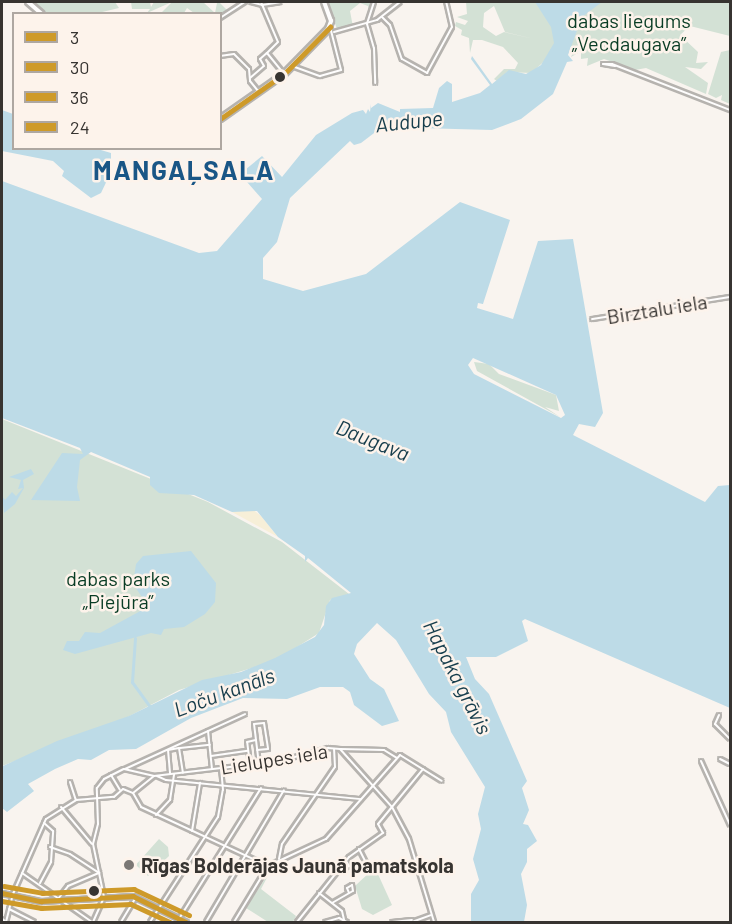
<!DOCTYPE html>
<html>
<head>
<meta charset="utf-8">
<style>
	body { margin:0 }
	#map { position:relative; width:732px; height:924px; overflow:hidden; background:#f9f4ef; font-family:Barlow,sans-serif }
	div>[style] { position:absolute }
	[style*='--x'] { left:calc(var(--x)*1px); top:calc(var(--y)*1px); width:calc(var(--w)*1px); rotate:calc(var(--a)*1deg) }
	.green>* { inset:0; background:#d3e1d5 }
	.sand>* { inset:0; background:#f7efd8 }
	.water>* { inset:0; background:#bddbe7 }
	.canal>* { height:3px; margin:-1.5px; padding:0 1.5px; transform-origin:1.5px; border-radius:1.5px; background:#bddbe7 }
	.roads { filter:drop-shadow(2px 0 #b6b3af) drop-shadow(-2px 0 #b6b3af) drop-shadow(0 2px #b6b3af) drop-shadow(0 -2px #b6b3af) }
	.minor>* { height:2px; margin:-1px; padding:0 1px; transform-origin:1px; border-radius:1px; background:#fefdfd }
	.tertiary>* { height:3px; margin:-1.5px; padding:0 1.5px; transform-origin:1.5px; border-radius:1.5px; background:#fefdfd }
	.secondary>* { height:4px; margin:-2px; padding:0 2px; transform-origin:2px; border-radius:2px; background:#fefdfd }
	.bus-1>* { height:4.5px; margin:-2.25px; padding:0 2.25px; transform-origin:2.25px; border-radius:2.25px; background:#ce9a29 }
	.bus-2>* { height:4.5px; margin:-2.25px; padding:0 2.25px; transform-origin:2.25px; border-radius:2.25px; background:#ce9a29 }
	.bus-3>* { height:4.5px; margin:-2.25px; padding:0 2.25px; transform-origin:2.25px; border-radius:2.25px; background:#ce9a29 }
	.bus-4>* { height:4.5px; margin:-2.25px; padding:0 2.25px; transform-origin:2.25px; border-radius:2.25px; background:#ce9a29 }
	.dots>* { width:16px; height:16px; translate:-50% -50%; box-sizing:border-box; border:3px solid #fdf3eb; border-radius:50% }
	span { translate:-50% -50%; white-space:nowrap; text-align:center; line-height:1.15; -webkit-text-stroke:5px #fdf3eb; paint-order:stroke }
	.park-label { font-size:20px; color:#093c24 }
	.street-label { font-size:20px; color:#373431 }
	.poi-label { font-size:20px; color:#373431; font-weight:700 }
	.left { translate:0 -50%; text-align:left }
	.water-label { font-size:21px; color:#163d4c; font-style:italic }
	.district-label { font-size:26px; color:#195686; font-weight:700; letter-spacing:1.5px }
	.frame { position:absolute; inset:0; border:3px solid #373431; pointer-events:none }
	.legend { position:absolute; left:12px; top:12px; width:210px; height:138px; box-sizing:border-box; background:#fdf3eb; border:2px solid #aea7a1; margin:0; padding:8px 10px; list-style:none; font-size:18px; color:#373431 }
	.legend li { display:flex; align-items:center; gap:12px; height:30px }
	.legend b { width:30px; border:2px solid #aea7a1 }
</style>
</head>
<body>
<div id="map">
	<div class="green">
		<div style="clip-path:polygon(30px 2px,115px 2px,119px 8px,98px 13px,44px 13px)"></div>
		<div style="clip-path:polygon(131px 2px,150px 2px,151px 7px,154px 2px,203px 2px,215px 13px,217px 3px,213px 2px,219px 2px,228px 11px,221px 16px,194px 13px,187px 8px,184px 13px,161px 13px,172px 2px,147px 13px,150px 9px,132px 9px)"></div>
		<div style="clip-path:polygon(327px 2px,373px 2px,369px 12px,368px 6px,360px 3px,350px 11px,353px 27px,337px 29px)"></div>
		<div style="clip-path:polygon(evenodd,466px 2px,730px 2px,730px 36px,690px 26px,680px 35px,698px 52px,696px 63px,708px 62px,701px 69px,685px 67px,708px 83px,706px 94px,646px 68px,635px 70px,604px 59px,587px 66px,588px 58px,581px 59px,581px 50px,576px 48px,578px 53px,571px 57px,575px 48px,555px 43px,548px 58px,531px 73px,507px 72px,497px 81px,494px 79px,504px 69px,515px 69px,518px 63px,503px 47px,482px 40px,473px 40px,470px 53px,469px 38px,461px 35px,462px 30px,455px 26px,456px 22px,465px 25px,468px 21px,457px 17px,467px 14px,466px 2px,494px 6px,505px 32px,534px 39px,504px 32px,496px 36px,483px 27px,484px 13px,494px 6px)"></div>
		<div style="clip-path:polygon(730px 50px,730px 104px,721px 100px,722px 95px,716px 98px,708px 94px,721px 52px)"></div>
		<div style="clip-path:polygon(474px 362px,489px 364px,499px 374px,556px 395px,559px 411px,545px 407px,560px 417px,477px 371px)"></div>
		<div style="clip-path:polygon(2px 419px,208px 502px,282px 542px,349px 594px,330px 600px,319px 633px,275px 661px,179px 690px,124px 719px,2px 766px)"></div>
		<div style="clip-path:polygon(159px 839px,168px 847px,169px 856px,148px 876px,137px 866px,133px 868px)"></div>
		<div style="clip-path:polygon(272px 868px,261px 889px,296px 916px,293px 922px,268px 922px,246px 908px)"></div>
		<div style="clip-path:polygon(371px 871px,377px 872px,392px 905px,373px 915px,362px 909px,355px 886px)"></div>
	</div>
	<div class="sand">
		<div style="clip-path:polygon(252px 509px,261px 516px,278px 537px,232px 512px)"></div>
	</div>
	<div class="water">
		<div style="clip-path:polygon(evenodd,535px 2px,602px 2px,582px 17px,568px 55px,573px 61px,567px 62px,553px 94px,521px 119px,492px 130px,382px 127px,361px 143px,354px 145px,350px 141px,290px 198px,277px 242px,263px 258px,263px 279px,303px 291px,366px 274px,460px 202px,510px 220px,483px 304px,478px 303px,477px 308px,513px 319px,538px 241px,573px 239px,603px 413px,595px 427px,579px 424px,573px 435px,705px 502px,718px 486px,730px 485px,730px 708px,525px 619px,522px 621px,528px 641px,496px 657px,466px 657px,475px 679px,489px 694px,527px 781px,522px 788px,529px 810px,523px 824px,528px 825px,537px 841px,527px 849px,527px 862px,521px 874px,527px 905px,524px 922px,471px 922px,471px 894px,479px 880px,473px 859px,481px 829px,478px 814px,485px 787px,451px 732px,446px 712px,429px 694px,396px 640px,377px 623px,357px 644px,354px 654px,370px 679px,384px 689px,399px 721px,382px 726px,354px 705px,350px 692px,343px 687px,320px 687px,287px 699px,243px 698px,191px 718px,136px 749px,109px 750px,91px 760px,78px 759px,55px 769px,28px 784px,34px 791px,7px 812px,2px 808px,3px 766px,57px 741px,129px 716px,202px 680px,241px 672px,275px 658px,315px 637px,324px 625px,326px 606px,332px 598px,351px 593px,308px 558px,305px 562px,305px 556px,278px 537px,257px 511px,232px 512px,194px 495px,159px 493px,150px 485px,150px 477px,91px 452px,80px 460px,77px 487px,80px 501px,31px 500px,62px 453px,83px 454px,80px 448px,2px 418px,2px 181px,199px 253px,217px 251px,262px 199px,240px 174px,262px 156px,282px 177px,316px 135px,352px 113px,363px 110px,366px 114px,368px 109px,370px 112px,371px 104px,371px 108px,378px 103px,400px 112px,400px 109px,433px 108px,439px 88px,447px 81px,452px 84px,452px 102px,480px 93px,490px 85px,471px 59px,472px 56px,492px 84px,509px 70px,526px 74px,541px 65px,554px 43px,551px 27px,535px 2px,473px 358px,556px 395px,565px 415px,561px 418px,474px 374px,468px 365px,473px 358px)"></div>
		<div style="clip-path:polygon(2px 110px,13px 114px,14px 148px,94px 148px,111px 153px,111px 172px,101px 193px,91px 198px,62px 176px,64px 171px,53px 161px,2px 151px)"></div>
		<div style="clip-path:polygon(31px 469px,34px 474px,23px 480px,24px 488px,15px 504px,4px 513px,2px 496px,5px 500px,12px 492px,16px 496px,23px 488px,18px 489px,21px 480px,9px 477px)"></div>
		<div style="clip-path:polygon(191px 551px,216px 583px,215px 602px,205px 614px,184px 627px,164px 629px,161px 635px,151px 633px,75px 654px,63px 650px,67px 641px,79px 641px,85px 632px,100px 633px,144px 609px,144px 600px,133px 584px,136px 564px,143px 556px)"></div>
	</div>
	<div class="canal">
		<div style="--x:135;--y:638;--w:44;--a:93.9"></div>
		<div style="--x:132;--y:682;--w:31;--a:54"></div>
	</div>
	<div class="roads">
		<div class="minor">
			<div style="--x:251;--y:2;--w:11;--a:15"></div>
			<div style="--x:262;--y:5;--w:18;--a:-9"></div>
			<div style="--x:261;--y:2;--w:43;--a:67"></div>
			<div style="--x:278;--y:42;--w:16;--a:135"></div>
			<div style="--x:267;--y:53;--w:27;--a:51"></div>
			<div style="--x:374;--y:2;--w:23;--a:108"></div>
			<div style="--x:367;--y:24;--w:25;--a:74"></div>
			<div style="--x:374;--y:48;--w:35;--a:88"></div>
			<div style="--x:382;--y:17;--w:11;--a:45"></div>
			<div style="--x:390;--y:25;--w:36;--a:71"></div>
			<div style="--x:402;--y:59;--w:29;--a:29"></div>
			<div style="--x:427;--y:73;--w:52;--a:-61.5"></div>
			<div style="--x:452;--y:27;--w:26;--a:-103"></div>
			<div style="--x:220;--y:18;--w:30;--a:-33"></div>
			<div style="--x:334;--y:32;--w:45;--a:-15.6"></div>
			<div style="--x:377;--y:20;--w:29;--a:-38"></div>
			<div style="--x:220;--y:56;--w:14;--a:-8"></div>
			<div style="--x:234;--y:54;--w:21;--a:45"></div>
			<div style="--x:249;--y:69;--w:12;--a:85"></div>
			<div style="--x:250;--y:81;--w:14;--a:51"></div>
			<div style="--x:292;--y:66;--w:30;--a:20"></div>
			<div style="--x:320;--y:76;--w:22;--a:-16"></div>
			<div style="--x:341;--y:70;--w:44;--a:-104.3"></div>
			<div style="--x:615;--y:66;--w:12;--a:-171"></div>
			<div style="--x:603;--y:64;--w:9;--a:0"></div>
			<div style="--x:612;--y:64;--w:127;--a:21.3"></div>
			<div style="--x:250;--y:78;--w:18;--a:-41"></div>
			<div style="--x:264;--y:66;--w:8;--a:-120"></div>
			<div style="--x:260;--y:59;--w:9;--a:-41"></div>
			<div style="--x:592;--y:319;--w:140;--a:-9.1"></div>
			<div style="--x:719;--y:715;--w:10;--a:114"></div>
			<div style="--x:715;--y:724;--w:21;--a:45"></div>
			<div style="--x:208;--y:731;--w:38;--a:84"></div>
			<div style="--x:256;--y:740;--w:23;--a:83"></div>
			<div style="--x:180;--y:748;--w:30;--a:-6"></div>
			<div style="--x:340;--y:749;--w:44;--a:1.3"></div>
			<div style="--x:384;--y:750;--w:15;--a:32"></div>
			<div style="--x:168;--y:750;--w:11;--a:-10"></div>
			<div style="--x:179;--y:748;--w:25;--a:81"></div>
			<div style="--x:168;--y:750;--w:24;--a:85"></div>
			<div style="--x:211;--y:756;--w:37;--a:-8"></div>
			<div style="--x:720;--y:759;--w:11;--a:27"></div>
			<div style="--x:701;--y:761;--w:70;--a:65.6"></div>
			<div style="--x:250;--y:765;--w:23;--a:-97"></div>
			<div style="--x:247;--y:742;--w:9;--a:-13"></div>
			<div style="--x:256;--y:740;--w:16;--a:-97"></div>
			<div style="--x:254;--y:724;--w:10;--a:-6"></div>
			<div style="--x:264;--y:723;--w:26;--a:81"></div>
			<div style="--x:268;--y:749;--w:11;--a:175"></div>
			<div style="--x:125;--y:769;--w:132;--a:-24.6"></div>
			<div style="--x:111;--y:775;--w:17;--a:59"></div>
			<div style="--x:154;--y:776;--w:27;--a:141"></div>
			<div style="--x:133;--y:793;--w:16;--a:60"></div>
			<div style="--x:141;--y:807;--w:140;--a:24.9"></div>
			<div style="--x:157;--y:776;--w:10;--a:24"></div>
			<div style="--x:166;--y:780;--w:196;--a:5.6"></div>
			<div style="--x:70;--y:782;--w:19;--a:72"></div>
			<div style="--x:61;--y:807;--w:48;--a:50"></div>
			<div style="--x:156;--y:815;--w:21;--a:-47"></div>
			<div style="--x:170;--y:800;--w:26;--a:-81"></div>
			<div style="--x:192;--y:831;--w:49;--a:-80.5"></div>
			<div style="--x:50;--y:847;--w:21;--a:19"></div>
			<div style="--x:70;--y:854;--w:35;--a:33"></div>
			<div style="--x:359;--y:849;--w:22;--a:63"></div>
			<div style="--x:279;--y:859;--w:15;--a:-79"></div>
			<div style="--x:282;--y:844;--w:93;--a:-55.5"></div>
			<div style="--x:335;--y:767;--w:18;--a:-93"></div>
			<div style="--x:337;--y:872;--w:13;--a:-27"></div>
			<div style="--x:349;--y:866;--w:6;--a:-121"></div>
			<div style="--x:22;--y:873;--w:85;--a:35"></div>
			<div style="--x:40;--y:883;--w:24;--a:-62"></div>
			<div style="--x:51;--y:862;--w:31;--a:-86"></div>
			<div style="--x:53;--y:831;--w:12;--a:-138"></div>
			<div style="--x:319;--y:893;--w:29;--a:38"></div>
			<div style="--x:342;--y:911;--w:9;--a:77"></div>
			<div style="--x:58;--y:899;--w:16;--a:-52"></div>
			<div style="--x:68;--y:886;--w:34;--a:-23"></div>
			<div style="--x:332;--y:903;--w:24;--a:-30"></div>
			<div style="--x:353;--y:891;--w:6;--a:-99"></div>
			<div style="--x:352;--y:885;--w:6;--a:149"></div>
			<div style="--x:347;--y:888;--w:5;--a:68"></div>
			<div style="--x:9;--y:909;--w:28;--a:27"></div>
			<div style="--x:6;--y:922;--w:29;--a:-76"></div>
			<div style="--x:13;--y:894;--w:82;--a:-66.3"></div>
			<div style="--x:46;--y:819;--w:36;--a:-32"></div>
			<div style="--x:76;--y:800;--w:38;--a:-5"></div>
			<div style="--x:114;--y:797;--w:12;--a:-42"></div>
			<div style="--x:123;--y:789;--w:11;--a:22"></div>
			<div style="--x:93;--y:922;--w:27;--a:-66"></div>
			<div style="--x:104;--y:897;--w:54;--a:-101.7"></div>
			<div style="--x:93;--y:844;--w:21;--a:-76"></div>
			<div style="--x:98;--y:824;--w:36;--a:-92"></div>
			<div style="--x:97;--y:788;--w:11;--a:-52"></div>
			<div style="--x:104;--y:779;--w:22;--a:-27"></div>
			<div style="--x:124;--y:769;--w:31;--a:13"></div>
			<div style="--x:154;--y:776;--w:127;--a:-6.8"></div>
			<div style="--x:280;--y:761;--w:50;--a:-15.2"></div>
			<div style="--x:328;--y:748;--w:12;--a:5"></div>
			<div style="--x:340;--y:749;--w:78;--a:48.1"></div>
			<div style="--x:392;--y:807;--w:36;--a:62"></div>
			<div style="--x:409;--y:839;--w:87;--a:73.2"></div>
			<div style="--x:121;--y:922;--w:29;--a:-59"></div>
			<div style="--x:150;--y:922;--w:125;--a:-57.1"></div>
			<div style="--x:218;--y:817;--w:27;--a:-80"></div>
			<div style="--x:223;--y:790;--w:22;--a:-95"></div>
			<div style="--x:177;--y:922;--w:158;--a:-57.9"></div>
			<div style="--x:206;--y:922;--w:153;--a:-59.4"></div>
			<div style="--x:234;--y:922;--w:66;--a:-58.7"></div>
			<div style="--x:268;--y:866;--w:64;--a:-25"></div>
			<div style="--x:326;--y:839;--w:112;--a:-48.6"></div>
			<div style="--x:400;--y:755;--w:49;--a:31.8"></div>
			<div style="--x:297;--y:922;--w:83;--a:-51.3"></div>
			<div style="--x:349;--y:857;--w:42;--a:-35.2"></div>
			<div style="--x:383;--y:833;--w:10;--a:-119"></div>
			<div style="--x:378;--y:824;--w:71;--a:-50.7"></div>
			<div style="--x:325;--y:922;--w:15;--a:-16"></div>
			<div style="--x:339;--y:918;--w:9;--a:27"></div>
			<div style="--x:392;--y:922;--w:20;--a:-6"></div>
			<div style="--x:412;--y:922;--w:20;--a:-20"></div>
		</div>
		<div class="tertiary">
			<div style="--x:2;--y:893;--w:40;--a:12"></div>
			<div style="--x:41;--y:901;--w:92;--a:-3.1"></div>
			<div style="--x:133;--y:896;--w:59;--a:26.1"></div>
			<div style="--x:2;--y:919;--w:4;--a:45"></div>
		</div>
		<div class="secondary">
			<div style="--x:28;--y:2;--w:18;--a:41"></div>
			<div style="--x:220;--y:119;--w:78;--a:-35.1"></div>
			<div style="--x:284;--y:74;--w:63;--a:-45.6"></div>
			<div style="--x:328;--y:29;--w:9;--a:-69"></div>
			<div style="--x:331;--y:21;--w:20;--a:-110"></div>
		</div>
	</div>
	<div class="bus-1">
		<div style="--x:2;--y:893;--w:40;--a:12"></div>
		<div style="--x:41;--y:901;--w:92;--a:-3.1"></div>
		<div style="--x:133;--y:896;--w:59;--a:26.1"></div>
	</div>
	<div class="bus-2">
		<div style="--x:2;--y:901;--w:40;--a:10"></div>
		<div style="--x:41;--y:908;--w:90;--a:-2.5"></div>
		<div style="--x:131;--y:904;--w:43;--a:24.8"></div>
	</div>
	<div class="bus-3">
		<div style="--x:4;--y:886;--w:39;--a:10"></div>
		<div style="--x:42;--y:893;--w:92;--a:-2.5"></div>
		<div style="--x:134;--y:889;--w:61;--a:25.3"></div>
	</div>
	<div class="bus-4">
		<div style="--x:220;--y:119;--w:78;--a:-35.1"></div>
		<div style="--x:284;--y:74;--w:66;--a:-45.6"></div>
	</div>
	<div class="dots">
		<div style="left:280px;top:77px;background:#373431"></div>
		<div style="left:129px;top:865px;background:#7b7774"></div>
		<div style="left:94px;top:891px;background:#373431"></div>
	</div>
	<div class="park-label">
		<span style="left:629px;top:32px">dabas liegums<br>„Vecdaugava”</span>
		<span style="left:118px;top:590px">dabas parks<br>„Piejūra”</span>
	</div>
	<div class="street-label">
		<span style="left:657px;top:309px;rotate:-9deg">Birztalu iela</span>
		<span style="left:274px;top:759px;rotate:-9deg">Lielupes iela</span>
	</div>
	<div class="poi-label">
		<span class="left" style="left:141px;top:865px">Rīgas Bolderājas Jaunā pamatskola</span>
	</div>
	<div class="water-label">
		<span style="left:409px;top:121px;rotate:-6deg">Audupe</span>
		<span style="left:373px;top:440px;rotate:22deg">Daugava</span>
		<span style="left:458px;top:677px;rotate:63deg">Hapaka grāvis</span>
		<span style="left:224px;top:692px;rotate:-20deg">Loču kanāls</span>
	</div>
	<div class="district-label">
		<span style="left:184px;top:170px">MANGAĻSALA</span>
	</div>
	<div class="frame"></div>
	<ul class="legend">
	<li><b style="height:8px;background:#ce9a29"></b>3</li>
	<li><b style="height:8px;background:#ce9a29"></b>30</li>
	<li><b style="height:8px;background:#ce9a29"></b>36</li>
	<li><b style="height:8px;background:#ce9a29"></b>24</li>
	</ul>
</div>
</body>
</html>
